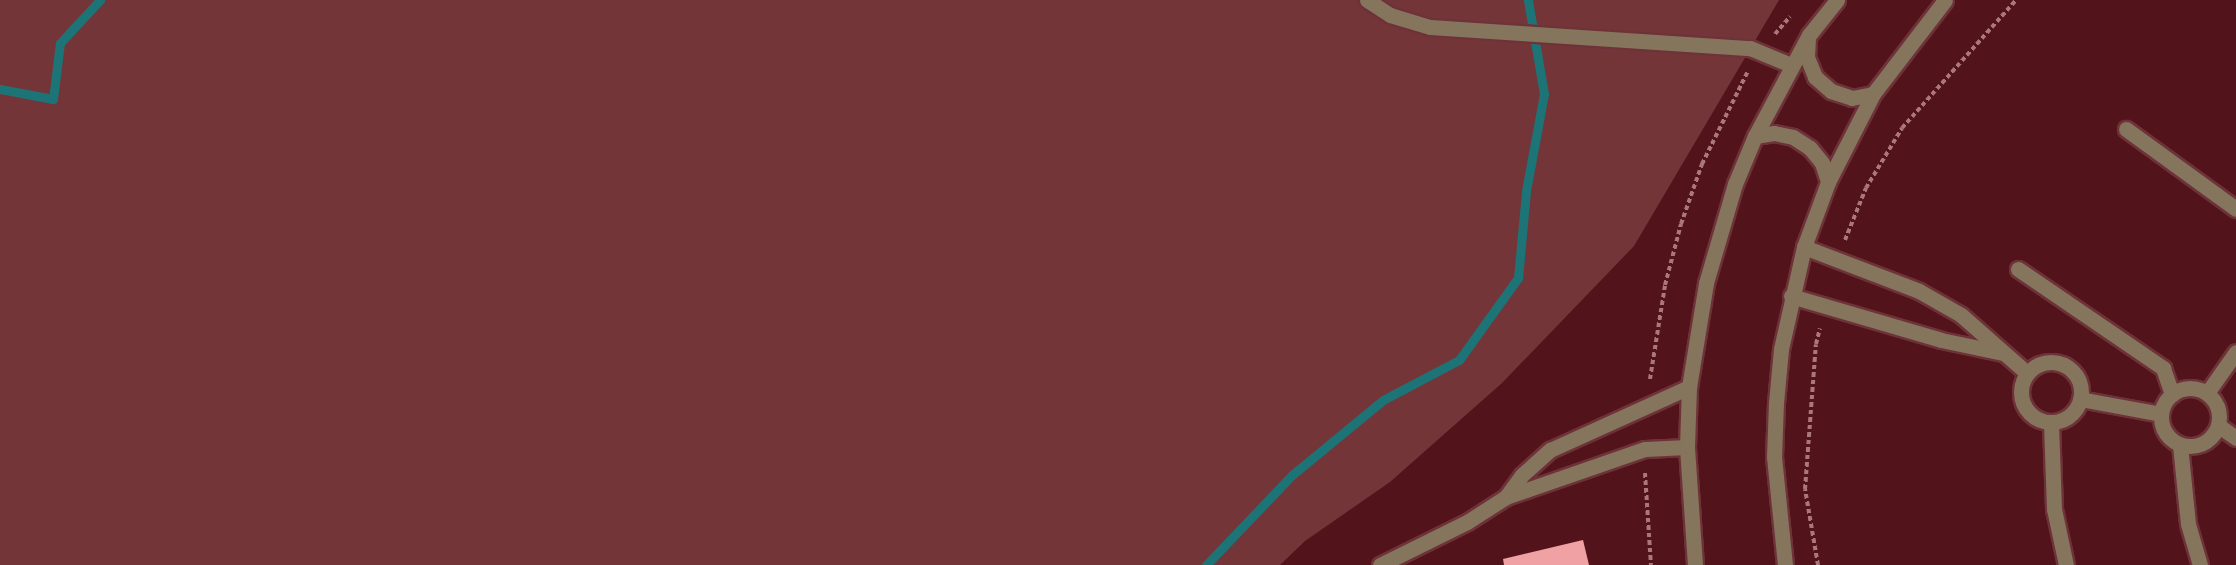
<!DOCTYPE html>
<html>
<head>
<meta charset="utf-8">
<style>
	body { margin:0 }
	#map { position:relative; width:2236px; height:565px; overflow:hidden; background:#53131b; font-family:"Archivo Narrow",sans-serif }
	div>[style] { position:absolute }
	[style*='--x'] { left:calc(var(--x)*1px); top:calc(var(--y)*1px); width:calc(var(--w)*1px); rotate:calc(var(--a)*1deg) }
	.green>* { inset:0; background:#743539 }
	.stream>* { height:9px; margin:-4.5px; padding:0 4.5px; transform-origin:4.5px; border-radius:4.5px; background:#1d7476 }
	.building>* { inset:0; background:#efa1a3 }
	.path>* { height:4px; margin-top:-2px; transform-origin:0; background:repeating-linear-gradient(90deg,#ac777b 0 4.5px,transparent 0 7.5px) }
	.roads { filter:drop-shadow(2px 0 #6e3239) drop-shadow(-2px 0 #6e3239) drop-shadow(0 2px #6e3239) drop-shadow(0 -2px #6e3239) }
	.minor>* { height:15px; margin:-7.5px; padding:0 7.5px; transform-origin:7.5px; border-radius:7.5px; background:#85755c }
	.minor>.ring { margin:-7.5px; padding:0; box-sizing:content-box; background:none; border:15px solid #85755c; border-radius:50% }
	span { translate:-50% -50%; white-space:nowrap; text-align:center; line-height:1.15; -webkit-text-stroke:6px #470612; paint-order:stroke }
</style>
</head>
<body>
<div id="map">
	<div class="green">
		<div style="clip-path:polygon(0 0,1779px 0,1634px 246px,1502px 383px,1390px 482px,1305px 541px,1280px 565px,0 565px)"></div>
	</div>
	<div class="stream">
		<div style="--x:0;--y:89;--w:54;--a:10.7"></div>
		<div style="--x:53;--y:99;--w:56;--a:-82.9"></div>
		<div style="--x:60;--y:43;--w:59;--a:-47.1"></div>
		<div style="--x:1206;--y:565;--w:124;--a:-46.3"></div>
		<div style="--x:1292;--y:475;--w:118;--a:-39.5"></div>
		<div style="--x:1383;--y:400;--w:86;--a:-27.8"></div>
		<div style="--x:1459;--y:360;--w:101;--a:-54.3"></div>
		<div style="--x:1518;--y:278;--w:87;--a:-84.7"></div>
		<div style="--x:1526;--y:191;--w:99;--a:-79.5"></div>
		<div style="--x:1544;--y:94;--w:95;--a:-99.7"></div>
	</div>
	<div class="building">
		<div style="clip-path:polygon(1583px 540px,1589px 565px,1504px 565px,1503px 559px)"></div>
	</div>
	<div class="path">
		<div style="--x:1775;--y:34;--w:23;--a:-49"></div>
		<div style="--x:1845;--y:240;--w:56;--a:-68"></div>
		<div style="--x:1866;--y:188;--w:70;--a:-59"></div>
		<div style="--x:1902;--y:128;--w:171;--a:-48.3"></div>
		<div style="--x:1650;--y:379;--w:95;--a:-80.9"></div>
		<div style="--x:1665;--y:285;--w:63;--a:-75.3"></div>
		<div style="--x:1681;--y:224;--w:64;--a:-70.7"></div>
		<div style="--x:1702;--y:164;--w:104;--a:-63.7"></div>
		<div style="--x:1645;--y:473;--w:92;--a:86.3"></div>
		<div style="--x:1818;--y:565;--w:77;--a:-99.7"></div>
		<div style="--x:1805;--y:489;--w:145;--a:-85.7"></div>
		<div style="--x:1816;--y:344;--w:16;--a:-76"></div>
	</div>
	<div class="roads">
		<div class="minor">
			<div style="--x:1367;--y:0;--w:27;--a:33"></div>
			<div style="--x:1390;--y:15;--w:42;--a:16.7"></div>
			<div style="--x:1430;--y:27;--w:321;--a:3.8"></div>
			<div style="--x:1750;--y:48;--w:44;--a:22.5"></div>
			<div style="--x:1808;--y:38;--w:19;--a:93"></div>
			<div style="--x:1807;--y:57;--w:22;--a:68"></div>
			<div style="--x:1815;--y:77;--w:21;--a:41"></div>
			<div style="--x:1831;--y:91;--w:22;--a:18"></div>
			<div style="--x:1852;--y:98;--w:21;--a:-11"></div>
			<div style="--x:2126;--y:129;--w:136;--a:36"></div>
			<div style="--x:1755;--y:136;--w:19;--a:-9"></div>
			<div style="--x:1774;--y:133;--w:19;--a:12"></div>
			<div style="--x:1793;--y:137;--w:20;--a:33"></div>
			<div style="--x:1810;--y:148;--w:19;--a:51"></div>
			<div style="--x:1822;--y:163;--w:20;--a:72"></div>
			<div style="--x:1804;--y:247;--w:123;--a:20.9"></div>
			<div style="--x:1919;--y:291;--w:48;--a:29.7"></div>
			<div style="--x:1961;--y:315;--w:88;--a:41.3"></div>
			<div style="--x:2018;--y:269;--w:176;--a:34.3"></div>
			<div style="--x:2163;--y:368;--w:28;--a:71"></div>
			<div style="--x:1791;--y:296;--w:156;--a:16.3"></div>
			<div style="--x:1941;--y:340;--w:63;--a:11.8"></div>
			<div class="ring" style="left:2021px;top:362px;width:45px;height:45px"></div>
			<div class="ring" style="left:2161px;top:388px;width:43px;height:43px"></div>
			<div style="--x:2207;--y:393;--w:50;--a:-54.7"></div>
			<div style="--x:2080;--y:399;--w:82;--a:10.5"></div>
			<div style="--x:2051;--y:423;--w:86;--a:88"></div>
			<div style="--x:2054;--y:509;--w:57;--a:77.9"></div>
			<div style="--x:2219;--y:426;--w:21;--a:35"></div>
			<div style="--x:2180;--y:445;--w:79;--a:84.2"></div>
			<div style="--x:2188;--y:524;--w:43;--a:73.7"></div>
			<div style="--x:1506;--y:497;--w:27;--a:-54"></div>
			<div style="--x:1522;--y:475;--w:38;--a:-42"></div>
			<div style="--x:1550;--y:450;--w:153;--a:-24.4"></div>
			<div style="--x:1380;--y:565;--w:97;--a:-26.3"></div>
			<div style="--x:1467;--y:522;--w:46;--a:-32.7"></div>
			<div style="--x:1506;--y:497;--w:147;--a:-19.1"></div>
			<div style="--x:1645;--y:449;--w:42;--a:-2.7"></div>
			<div style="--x:1695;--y:565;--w:118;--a:-93.9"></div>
			<div style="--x:1687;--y:447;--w:60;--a:-88.1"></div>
			<div style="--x:1689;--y:387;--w:105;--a:-80.7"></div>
			<div style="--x:1706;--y:283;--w:103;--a:-73.7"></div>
			<div style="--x:1735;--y:184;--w:52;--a:-67.4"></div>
			<div style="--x:1755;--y:136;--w:115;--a:-61.9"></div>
			<div style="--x:1809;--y:35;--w:45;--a:-51.3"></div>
			<div style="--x:1785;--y:565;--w:109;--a:-95.8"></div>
			<div style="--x:1774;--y:457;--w:54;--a:-87.9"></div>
			<div style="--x:1776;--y:403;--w:54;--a:-84.7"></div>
			<div style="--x:1781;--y:349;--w:105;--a:-77.3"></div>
			<div style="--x:1804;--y:247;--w:69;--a:-69.7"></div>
			<div style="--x:1828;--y:182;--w:99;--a:-62.9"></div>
			<div style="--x:1873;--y:94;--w:118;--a:-52.5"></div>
		</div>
	</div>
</div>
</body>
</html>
